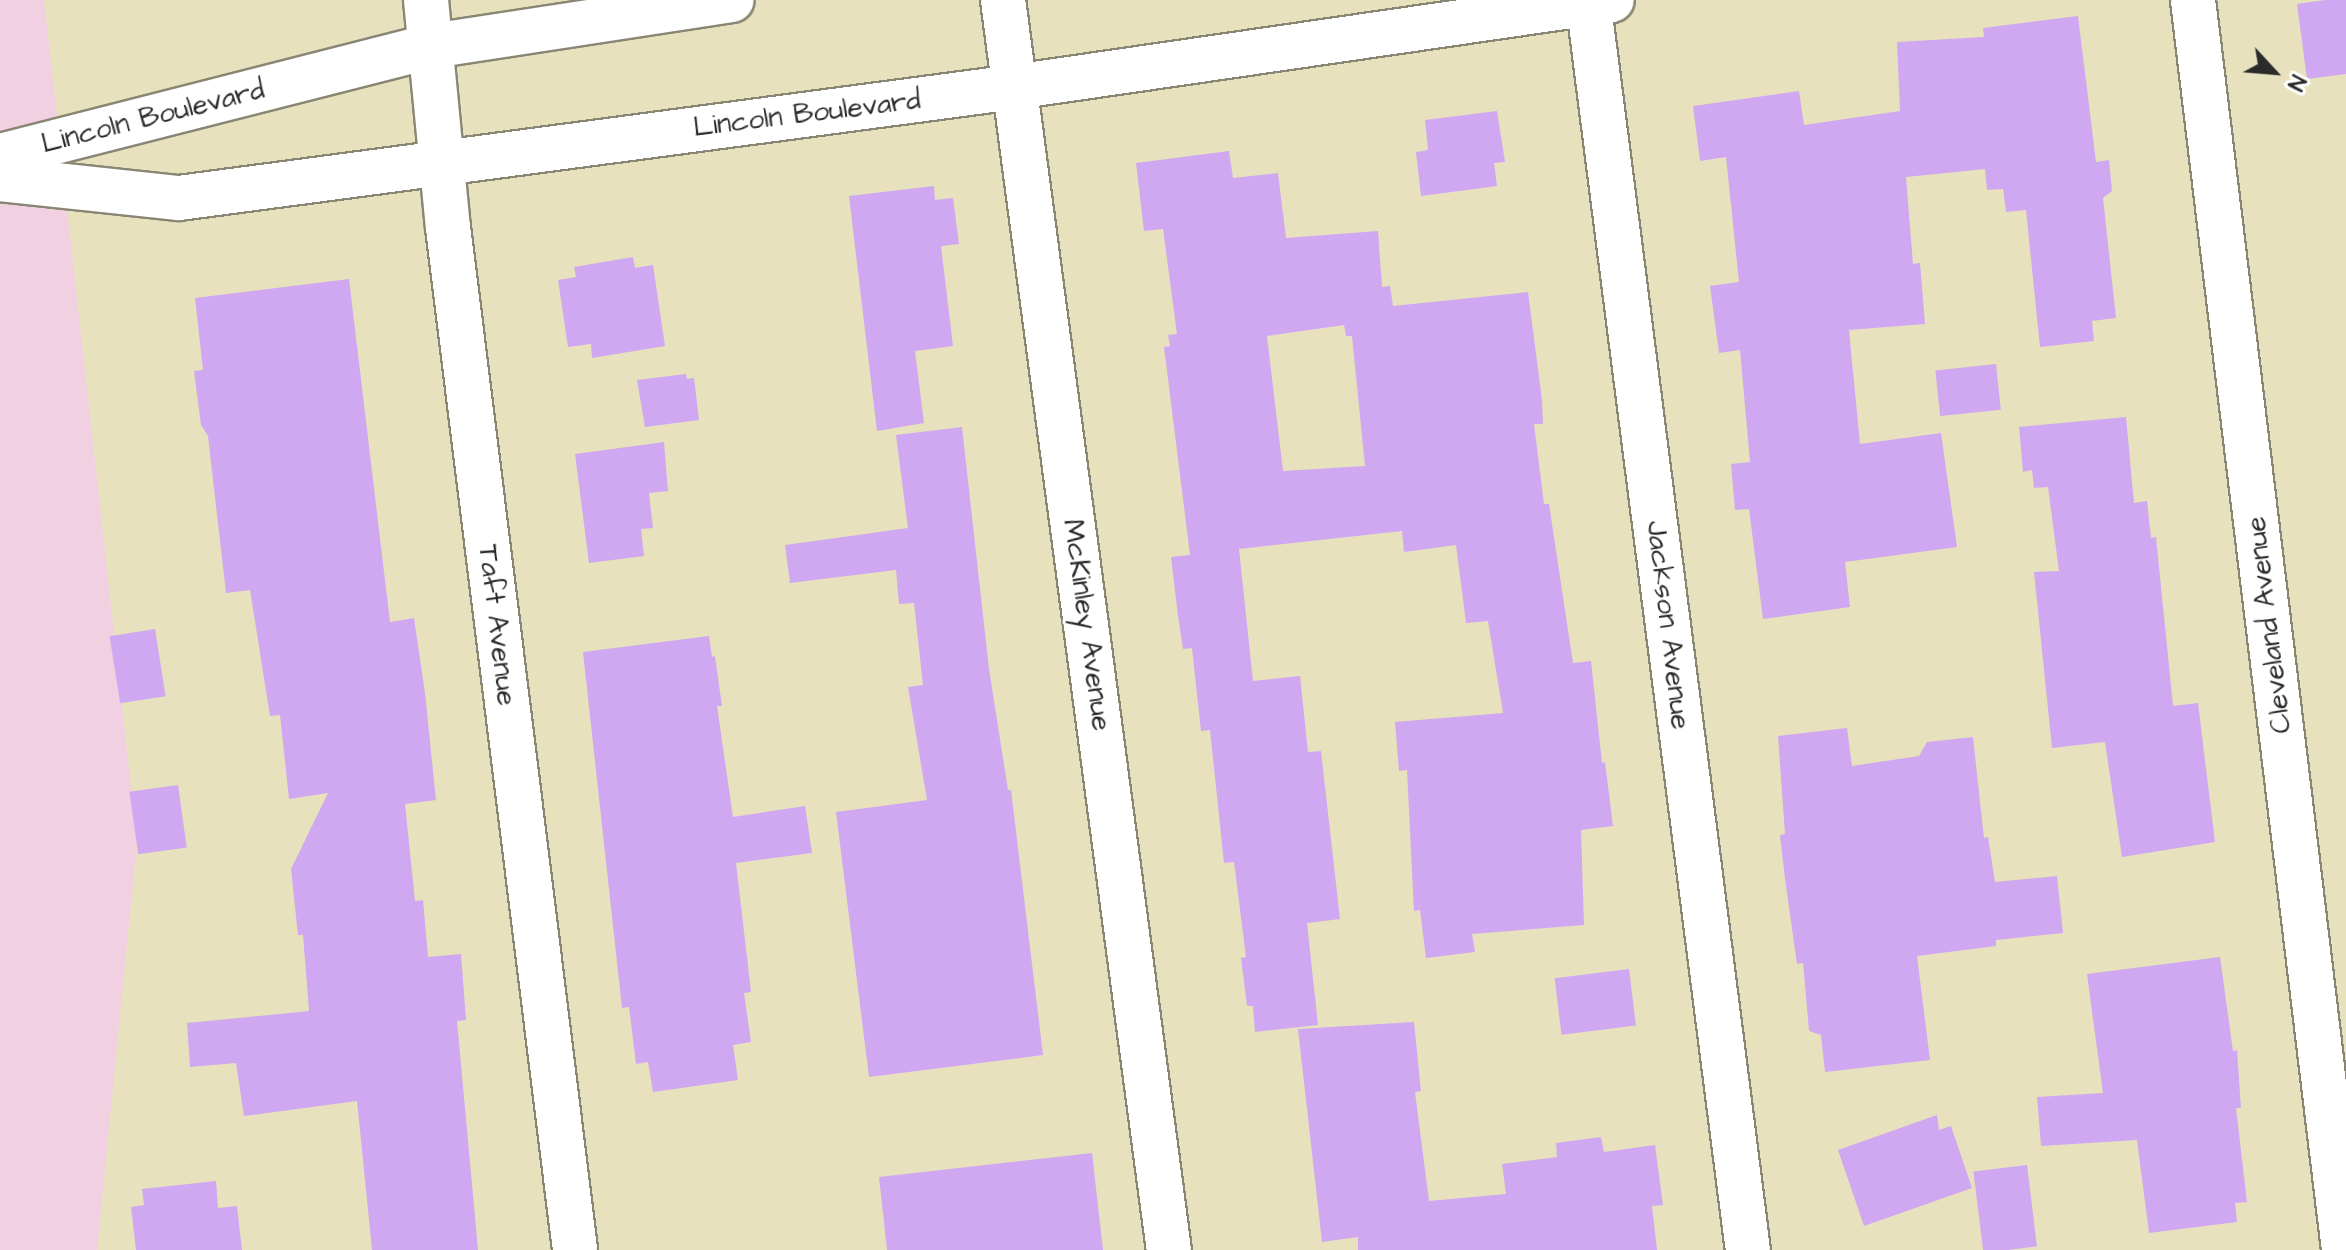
<!DOCTYPE html>
<html>
<head>
<meta charset="utf-8">
<style>
	body { margin:0 }
	#map { position:relative; width:2346px; height:1250px; overflow:hidden; background:#e8e1be; font-family:"Architects Daughter",sans-serif }
	div>[style] { position:absolute }
	[style*='--x'] { left:calc(var(--x)*1px); top:calc(var(--y)*1px); width:calc(var(--w)*1px); rotate:calc(var(--a)*1deg) }
	.built>* { inset:0; background:#f1d0e2 }
	.building>* { inset:0; background:#cfa8f1; transform-origin:0 0 }
	.roads { filter:drop-shadow(2px 0 #8a8674) drop-shadow(-2px 0 #8a8674) drop-shadow(0 2px #8a8674) drop-shadow(0 -2px #8a8674) }
	.minor>* { height:44px; margin:-22px; padding:0 22px; transform-origin:22px; border-radius:22px; background:#fff }
	span { translate:-50% -50%; white-space:nowrap; text-align:center; line-height:1.15; -webkit-text-stroke:6px #fff; paint-order:stroke }
	.street-label { font-size:28px; color:#2b2b2b }
	.north { position:absolute; left:2234px; top:32px; width:80px; height:80px; -webkit-text-stroke:6px #fff; paint-order:stroke; rotate:116deg; font-size:22px; font-weight:700; line-height:32px; text-align:center; color:#2b2b2b }
	.north::after { content:''; display:block; margin:auto; width:28px; height:36px; background:#2b2b2b; clip-path:polygon(50% 0,100% 100%,50% 72%,0 100%) }
</style>
</head>
<body>
<div id="map">
	<div class="built">
		<div style="clip-path:polygon(0 0,44px 0,137px 842px,97px 1250px,0 1250px)"></div>
	</div>
	<div class="building">
		<div style="clip-path:polygon(2325px 0,2346px 0,2346px 74px,2307px 79px,2297px 4px)"></div>
		<div style="clip-path:polygon(2078px 16px,2096px 162px,2109px 160px,2112px 191px,2103px 198px,2116px 318px,2092px 321px,2094px 341px,2040px 347px,2026px 210px,2006px 212px,2003px 189px,1987px 190px,1985px 169px,1906px 177px,1913px 264px,1920px 263px,1925px 324px,1849px 330px,1860px 444px,1941px 433px,1957px 547px,1845px 562px,1850px 607px,1763px 619px,1749px 509px,1735px 510px,1731px 464px,1750px 462px,1740px 350px,1719px 353px,1710px 286px,1739px 282px,1726px 157px,1700px 161px,1693px 106px,1799px 91px,1804px 125px,1900px 111px,1897px 42px,1984px 37px,1983px 28px)"></div>
		<div style="clip-path:polygon(1497px 111px,1505px 162px,1494px 163px,1497px 186px,1421px 196px,1416px 152px,1428px 150px,1425px 120px)"></div>
		<div style="clip-path:polygon(evenodd,1229px 151px,1233px 178px,1278px 173px,1286px 238px,1378px 231px,1382px 287px,1390px 286px,1393px 306px,1528px 292px,1542px 400px,1543px 424px,1534px 424px,1544px 504px,1549px 504px,1573px 663px,1591px 661px,1602px 763px,1605px 762px,1613px 826px,1581px 830px,1584px 925px,1472px 934px,1475px 952px,1426px 958px,1420px 910px,1414px 911px,1407px 770px,1399px 771px,1395px 722px,1503px 713px,1488px 621px,1466px 623px,1456px 545px,1404px 552px,1402px 531px,1239px 549px,1253px 681px,1300px 676px,1308px 752px,1321px 751px,1340px 919px,1307px 923px,1318px 1025px,1255px 1032px,1253px 1006px,1247px 1006px,1241px 958px,1246px 957px,1234px 862px,1224px 863px,1210px 730px,1201px 731px,1192px 648px,1183px 649px,1178px 616px,1171px 557px,1190px 555px,1164px 347px,1170px 346px,1168px 335px,1177px 334px,1163px 229px,1144px 231px,1136px 163px,1229px 151px,1344px 325px,1346px 336px,1352px 336px,1365px 466px,1283px 471px,1267px 336px,1344px 325px)"></div>
		<div style="clip-path:polygon(934px 186px,935px 200px,953px 198px,959px 244px,941px 246px,953px 346px,915px 351px,924px 423px,877px 431px,849px 196px)"></div>
		<div style="clip-path:polygon(633px 257px,635px 268px,653px 265px,665px 346px,592px 358px,591px 344px,568px 347px,558px 280px,576px 277px,574px 267px)"></div>
		<div style="clip-path:polygon(349px 279px,390px 622px,414px 618px,425px 693px,436px 800px,405px 804px,415px 901px,423px 900px,428px 957px,461px 954px,466px 1020px,457px 1021px,478px 1250px,372px 1250px,357px 1101px,244px 1116px,236px 1063px,190px 1067px,187px 1023px,309px 1011px,303px 935px,298px 935px,291px 869px,328px 793px,289px 799px,280px 715px,270px 716px,250px 590px,226px 593px,208px 436px,201px 425px,194px 371px,203px 370px,195px 298px)"></div>
		<div style="left:1996px;top:364px;width:46px;height:61px;rotate:84deg"></div>
		<div style="clip-path:polygon(686px 374px,687px 379px,694px 378px,699px 420px,645px 427px,637px 380px)"></div>
		<div style="clip-path:polygon(2126px 417px,2134px 503px,2147px 501px,2151px 538px,2156px 537px,2173px 706px,2198px 703px,2215px 842px,2122px 857px,2105px 742px,2052px 748px,2034px 572px,2059px 571px,2048px 487px,2034px 488px,2032px 470px,2023px 472px,2019px 427px)"></div>
		<div style="clip-path:polygon(962px 427px,989px 669px,1008px 790px,1011px 790px,1043px 1055px,869px 1077px,836px 812px,927px 800px,908px 687px,923px 685px,914px 603px,899px 604px,896px 570px,790px 583px,785px 545px,908px 528px,896px 435px)"></div>
		<div style="clip-path:polygon(664px 442px,668px 491px,649px 493px,653px 528px,641px 529px,644px 556px,589px 563px,575px 454px)"></div>
		<div style="left:155px;top:629px;width:68px;height:46px;rotate:81deg"></div>
		<div style="clip-path:polygon(709px 636px,712px 657px,715px 656px,722px 706px,717px 706px,733px 817px,805px 806px,812px 853px,736px 863px,751px 992px,744px 993px,751px 1042px,733px 1045px,738px 1080px,653px 1092px,648px 1062px,636px 1064px,629px 1007px,622px 1008px,583px 652px)"></div>
		<div style="clip-path:polygon(1847px 728px,1852px 766px,1919px 756px,1927px 742px,1973px 737px,1984px 838px,1988px 837px,1995px 882px,2057px 876px,2063px 933px,1996px 940px,1996px 946px,1917px 956px,1930px 1060px,1825px 1072px,1821px 1035px,1809px 1031px,1803px 963px,1797px 964px,1785px 879px,1780px 835px,1785px 834px,1778px 736px)"></div>
		<div style="left:178px;top:785px;width:63px;height:49px;rotate:82deg"></div>
		<div style="clip-path:polygon(2220px 957px,2233px 1051px,2237px 1050px,2241px 1108px,2236px 1108px,2247px 1202px,2235px 1203px,2237px 1222px,2149px 1233px,2137px 1140px,2041px 1146px,2037px 1097px,2103px 1093px,2087px 974px)"></div>
		<div style="left:1629px;top:969px;width:57px;height:75px;rotate:83deg"></div>
		<div style="clip-path:polygon(1414px 1022px,1421px 1091px,1415px 1092px,1429px 1201px,1506px 1194px,1502px 1164px,1557px 1157px,1556px 1143px,1601px 1137px,1604px 1152px,1655px 1145px,1663px 1205px,1652px 1206px,1657px 1250px,1358px 1250px,1358px 1237px,1322px 1242px,1298px 1029px)"></div>
		<div style="clip-path:polygon(1937px 1115px,1939px 1130px,1951px 1126px,1972px 1188px,1864px 1226px,1838px 1150px)"></div>
		<div style="clip-path:polygon(1092px 1153px,1103px 1250px,887px 1250px,879px 1177px)"></div>
		<div style="left:2027px;top:1165px;width:82px;height:54px;rotate:83deg"></div>
		<div style="clip-path:polygon(216px 1181px,218px 1208px,237px 1206px,242px 1250px,136px 1250px,131px 1207px,144px 1205px,142px 1189px)"></div>
	</div>
	<div class="roads">
		<div class="minor">
			<div style="--x:426;--y:0;--w:228;--a:84.5"></div>
			<div style="--x:448;--y:227;--w:1031;--a:82.92"></div>
			<div style="--x:1003;--y:0;--w:1261;--a:82.44"></div>
			<div style="--x:1588;--y:0;--w:1260;--a:82.71"></div>
			<div style="--x:2193;--y:0;--w:1259;--a:83.11"></div>
			<div style="--x:0;--y:156;--w:446;--a:-14.3"></div>
			<div style="--x:432;--y:46;--w:303;--a:-8.7"></div>
			<div style="--x:0;--y:179;--w:180;--a:6.1"></div>
			<div style="--x:179;--y:198;--w:842;--a:-7.57"></div>
			<div style="--x:1014;--y:87;--w:604;--a:-8.28"></div>
		</div>
	</div>
	<div class="street-label">
		<span style="left:807px;top:114px;rotate:-7deg">Lincoln Boulevard</span>
		<span style="left:153px;top:117px;rotate:-14deg">Lincoln Boulevard</span>
		<span style="left:497px;top:625px;rotate:83deg">Taft Avenue</span>
		<span style="left:1087px;top:625px;rotate:82deg">McKinley Avenue</span>
		<span style="left:1668px;top:625px;rotate:83deg">Jackson Avenue</span>
		<span style="left:2269px;top:625px;rotate:-97deg">Cleveland Avenue</span>
	</div>
	<div class="north">N</div>
</div>
</body>
</html>
